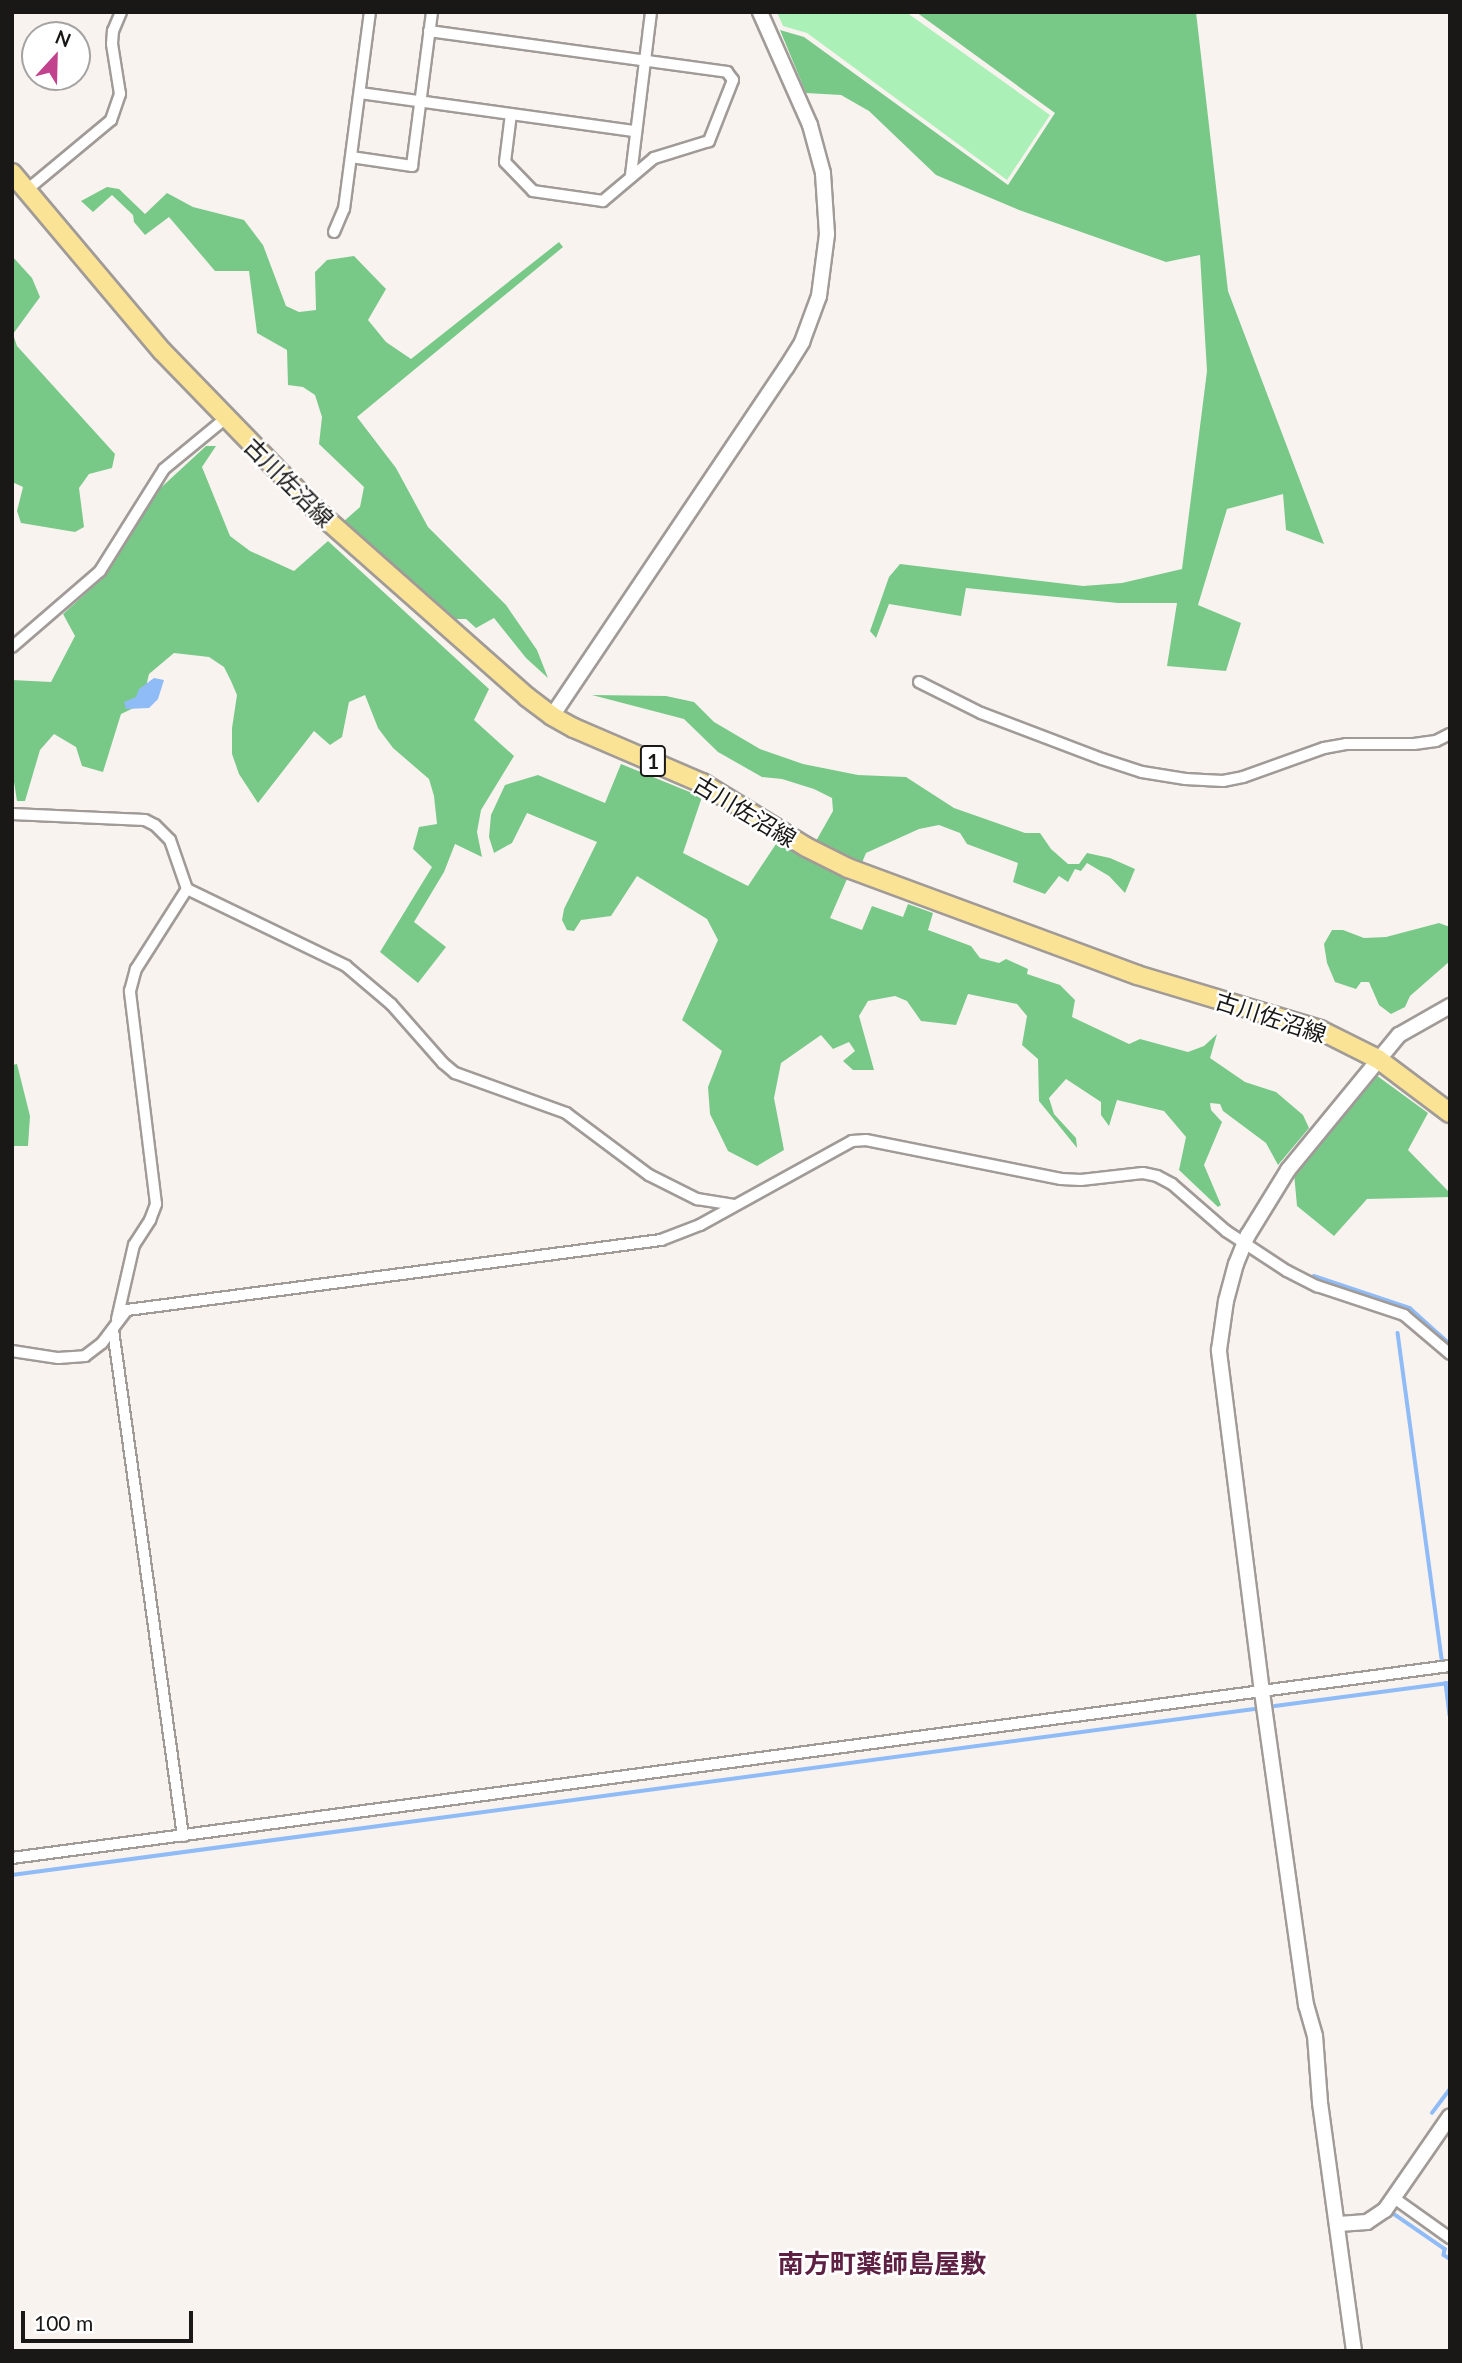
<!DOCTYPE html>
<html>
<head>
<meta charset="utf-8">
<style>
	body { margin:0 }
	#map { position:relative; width:1462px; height:2363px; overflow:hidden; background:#f9f3f0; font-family:Lato,"Noto Sans JP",sans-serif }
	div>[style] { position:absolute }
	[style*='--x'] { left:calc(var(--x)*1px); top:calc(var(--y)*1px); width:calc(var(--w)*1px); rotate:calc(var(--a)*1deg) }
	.green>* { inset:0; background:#abf0b6 }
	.forest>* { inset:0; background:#78c988 }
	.water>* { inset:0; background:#8fbbf7 }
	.stream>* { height:3.5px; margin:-1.75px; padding:0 1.75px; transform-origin:1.75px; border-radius:1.75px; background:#8fbbf7 }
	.roads { filter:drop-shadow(2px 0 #a19b98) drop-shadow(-2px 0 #a19b98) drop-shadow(0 2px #a19b98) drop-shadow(0 -2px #a19b98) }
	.minor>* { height:10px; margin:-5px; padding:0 5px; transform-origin:5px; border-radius:5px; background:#fff }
	.tertiary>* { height:14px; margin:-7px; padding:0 7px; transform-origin:7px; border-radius:7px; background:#fff }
	.primary>* { height:18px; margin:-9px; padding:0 9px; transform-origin:9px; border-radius:9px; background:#fbe395 }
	span { translate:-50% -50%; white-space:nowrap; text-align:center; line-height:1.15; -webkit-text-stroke:5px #fff; paint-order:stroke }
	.shield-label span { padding:2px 5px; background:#fff; border:2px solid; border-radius:5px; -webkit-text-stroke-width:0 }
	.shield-label { font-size:21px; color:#1a1817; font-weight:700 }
	.street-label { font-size:23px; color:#1a1817 }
	.quarter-label { font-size:26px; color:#5e2043; font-weight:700 }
	.frame { position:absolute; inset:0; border:14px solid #1a1817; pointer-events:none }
	.north { position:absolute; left:21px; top:21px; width:70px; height:70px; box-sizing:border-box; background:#fff; border:2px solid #a3a3a2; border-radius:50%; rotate:22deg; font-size:19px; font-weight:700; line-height:28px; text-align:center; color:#1a1817 }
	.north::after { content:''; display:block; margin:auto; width:24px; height:32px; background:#c2428d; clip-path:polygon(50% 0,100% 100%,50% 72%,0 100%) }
	.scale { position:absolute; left:21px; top:2311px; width:172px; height:32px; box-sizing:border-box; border:4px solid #1a1817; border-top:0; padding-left:9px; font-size:21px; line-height:24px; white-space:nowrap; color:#1a1817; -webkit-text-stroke:5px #fff; paint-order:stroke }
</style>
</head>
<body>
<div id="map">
	<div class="green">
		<div style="clip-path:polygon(777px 12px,906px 12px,1050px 115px,1007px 180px,807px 33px,783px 26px)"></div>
	</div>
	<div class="forest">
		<div style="clip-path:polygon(916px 12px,1196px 12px,1228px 291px,1324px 544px,1286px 530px,1283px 494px,1227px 509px,1198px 605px,1241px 623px,1226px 671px,1167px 666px,1177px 603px,1118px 603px,966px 588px,961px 616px,889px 604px,876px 638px,870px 631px,889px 577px,900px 564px,1083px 586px,1122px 583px,1182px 569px,1207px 371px,1200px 255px,1166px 262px,1019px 210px,936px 175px,869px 111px,841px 95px,806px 93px,780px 30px,804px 37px,1008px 185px,1055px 113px)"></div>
		<div style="clip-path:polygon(107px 187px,119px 189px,145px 214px,167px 193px,193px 207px,244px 220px,263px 245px,286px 306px,299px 312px,316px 310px,315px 272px,327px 260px,354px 256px,386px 289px,368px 320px,386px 342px,411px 359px,559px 242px,563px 247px,357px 417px,396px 468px,428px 527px,506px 605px,537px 650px,548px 678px,526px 658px,494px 618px,476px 628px,466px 619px,452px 619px,343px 522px,360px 507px,364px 487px,319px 444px,322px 417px,315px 395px,303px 387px,288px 385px,287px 350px,257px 333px,249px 271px,215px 271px,169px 217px,145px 235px,134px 222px,133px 215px,112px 195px,93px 212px,81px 201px)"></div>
		<div style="clip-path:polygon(12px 256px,32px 278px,40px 297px,13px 334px,17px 346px,115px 454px,112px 468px,89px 474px,79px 488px,84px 527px,75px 532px,21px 523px,17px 511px,23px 487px,12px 482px)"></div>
		<div style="clip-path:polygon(206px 446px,216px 446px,202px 467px,230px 536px,250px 551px,294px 571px,328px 541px,489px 689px,474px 720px,514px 756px,481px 810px,477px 832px,482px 857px,455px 844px,444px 872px,414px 922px,446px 947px,418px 983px,380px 952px,432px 867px,413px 849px,419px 827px,437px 824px,434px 796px,429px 779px,393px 748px,378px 728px,365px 695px,349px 702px,342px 737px,330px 745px,314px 731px,258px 803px,239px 774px,232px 754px,232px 728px,237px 695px,231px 681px,224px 667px,209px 657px,174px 653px,149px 674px,142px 704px,121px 714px,103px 772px,82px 766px,76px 747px,54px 734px,40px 750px,25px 801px,17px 801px,12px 769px,12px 680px,51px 682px,75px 636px,63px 614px,105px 576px,153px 495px)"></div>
		<div style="clip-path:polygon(592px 695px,666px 696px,694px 702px,714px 722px,760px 749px,803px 764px,858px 775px,906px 777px,954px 808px,1025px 833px,1040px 833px,1051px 849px,1068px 864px,1079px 864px,1087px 853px,1110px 858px,1135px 869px,1125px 893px,1109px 876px,1087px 863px,1081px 871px,1075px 869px,1068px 882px,1059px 876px,1045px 894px,1013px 882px,1018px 863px,967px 844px,960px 833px,939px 825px,919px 829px,866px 853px,861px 865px,816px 841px,833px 811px,832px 798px,814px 789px,782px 779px,762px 777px,718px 752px,684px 719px)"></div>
		<div style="clip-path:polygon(621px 764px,702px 797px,683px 853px,748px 886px,778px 841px,847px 879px,830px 918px,862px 930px,872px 906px,903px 917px,908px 904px,933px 913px,928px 930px,971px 946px,980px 958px,999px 963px,1006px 959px,1028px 969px,1027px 974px,1060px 985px,1075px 1000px,1072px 1017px,1129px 1044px,1140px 1039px,1188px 1052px,1204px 1046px,1217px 1034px,1210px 1058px,1245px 1082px,1276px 1092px,1303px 1115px,1309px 1128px,1278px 1165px,1266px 1143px,1223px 1111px,1220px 1104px,1210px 1103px,1211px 1110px,1222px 1122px,1204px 1165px,1221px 1205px,1218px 1207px,1179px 1170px,1186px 1137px,1164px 1111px,1117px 1100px,1109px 1126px,1101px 1115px,1101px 1102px,1066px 1079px,1049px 1098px,1054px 1114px,1076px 1138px,1077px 1148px,1039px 1101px,1038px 1059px,1022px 1045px,1027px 1016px,1017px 1004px,968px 994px,956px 1025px,921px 1021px,907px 1001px,895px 996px,868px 1001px,859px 1016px,874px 1070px,853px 1070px,843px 1061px,855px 1051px,849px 1042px,833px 1049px,821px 1035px,781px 1063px,774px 1098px,784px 1150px,757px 1166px,728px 1151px,710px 1114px,708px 1087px,722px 1051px,682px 1020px,718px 940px,707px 919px,637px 876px,611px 916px,581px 920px,574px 931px,567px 930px,562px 920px,564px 909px,597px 842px,527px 813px,512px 843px,494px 853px,489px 837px,491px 815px,505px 785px,538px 775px,605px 803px)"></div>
		<div style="clip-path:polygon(1439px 923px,1450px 927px,1450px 961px,1410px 996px,1405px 1007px,1391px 1014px,1379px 1005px,1369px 982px,1361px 982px,1356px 989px,1335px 982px,1327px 963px,1324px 944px,1332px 930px,1343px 930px,1364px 938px,1386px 937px)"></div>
		<div style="clip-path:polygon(17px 1064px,30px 1116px,28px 1146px,12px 1146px,12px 1065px)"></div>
		<div style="clip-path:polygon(1376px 1075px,1428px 1113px,1408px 1150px,1450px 1193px,1450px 1197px,1367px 1199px,1334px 1236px,1297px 1206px,1294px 1173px)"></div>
	</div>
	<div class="water">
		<div style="clip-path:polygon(154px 678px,164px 680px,158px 699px,149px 708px,126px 709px,124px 702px,136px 697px,139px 689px)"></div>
	</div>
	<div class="stream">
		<div style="--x:1314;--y:1276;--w:101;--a:18.4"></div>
		<div style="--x:1410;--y:1308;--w:54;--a:42"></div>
		<div style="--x:1398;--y:1333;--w:330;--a:82.3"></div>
		<div style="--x:1446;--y:1683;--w:32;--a:83"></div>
		<div style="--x:1275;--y:1706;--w:177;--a:-7.5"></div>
		<div style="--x:12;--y:1875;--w:1253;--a:-7.61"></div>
		<div style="--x:1432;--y:2113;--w:30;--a:-53"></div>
		<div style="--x:1394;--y:2214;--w:62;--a:34.5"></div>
		<div style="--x:1445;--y:2249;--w:6;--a:99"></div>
		<div style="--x:1444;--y:2255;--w:7;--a:34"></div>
	</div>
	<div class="roads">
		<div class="minor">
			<div style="--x:429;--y:31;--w:301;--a:7.8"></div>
			<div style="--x:727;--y:72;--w:10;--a:53"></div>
			<div style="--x:733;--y:80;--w:66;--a:111.5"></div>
			<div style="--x:709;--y:141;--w:58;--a:162.8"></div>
			<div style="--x:654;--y:158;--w:67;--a:139.9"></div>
			<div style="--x:603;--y:201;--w:71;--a:-171.9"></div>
			<div style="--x:533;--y:191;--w:40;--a:-134"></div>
			<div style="--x:505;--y:162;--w:48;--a:-82.9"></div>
			<div style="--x:360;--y:93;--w:278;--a:7.9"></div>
			<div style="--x:351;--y:157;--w:62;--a:8.4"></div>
			<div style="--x:412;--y:166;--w:155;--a:-82.6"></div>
			<div style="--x:631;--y:175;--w:164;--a:-83"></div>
			<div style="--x:28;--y:189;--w:108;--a:-39.7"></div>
			<div style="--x:111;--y:120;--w:28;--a:-71"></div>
			<div style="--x:120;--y:94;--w:51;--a:-99.1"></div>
			<div style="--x:112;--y:44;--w:13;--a:-86"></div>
			<div style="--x:113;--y:31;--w:21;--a:-67"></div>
			<div style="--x:334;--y:232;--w:25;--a:-67"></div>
			<div style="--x:344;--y:209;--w:199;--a:-82.5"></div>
			<div style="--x:12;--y:647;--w:116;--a:-40.8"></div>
			<div style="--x:100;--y:571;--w:120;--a:-57.9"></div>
			<div style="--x:164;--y:469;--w:80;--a:-39.4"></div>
			<div style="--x:919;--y:682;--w:69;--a:26.6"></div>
			<div style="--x:981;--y:713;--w:129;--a:20.8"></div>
			<div style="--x:1102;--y:759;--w:42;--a:18"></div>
			<div style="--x:1142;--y:772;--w:44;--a:9.2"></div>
			<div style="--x:1185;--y:779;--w:38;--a:3"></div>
			<div style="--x:1223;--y:781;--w:20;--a:-11"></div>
			<div style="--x:1243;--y:777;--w:86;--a:-19.7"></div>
			<div style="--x:1324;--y:748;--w:22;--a:-10"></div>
			<div style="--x:1346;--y:744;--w:68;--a:0"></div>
			<div style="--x:1414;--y:744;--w:22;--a:-8"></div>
			<div style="--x:1436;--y:741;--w:16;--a:-27"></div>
			<div style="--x:12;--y:814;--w:133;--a:2.6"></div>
			<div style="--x:145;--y:820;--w:11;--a:27"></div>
			<div style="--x:155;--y:825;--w:21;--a:45"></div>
			<div style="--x:170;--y:840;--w:52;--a:70.9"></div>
			<div style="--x:187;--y:889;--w:177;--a:25.8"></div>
			<div style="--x:346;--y:966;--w:59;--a:40.2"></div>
			<div style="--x:391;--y:1004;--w:79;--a:48.6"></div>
			<div style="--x:443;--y:1063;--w:16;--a:40"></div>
			<div style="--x:455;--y:1073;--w:118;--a:19.8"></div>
			<div style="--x:566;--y:1113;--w:104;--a:36.8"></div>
			<div style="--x:649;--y:1175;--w:54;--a:26.6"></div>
			<div style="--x:697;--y:1199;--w:36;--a:9"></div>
			<div style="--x:117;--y:1319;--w:76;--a:-77.1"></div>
			<div style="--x:134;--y:1245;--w:30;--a:-57"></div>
			<div style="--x:150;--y:1220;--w:17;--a:-69"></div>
			<div style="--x:156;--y:1204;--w:215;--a:-97"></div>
			<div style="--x:130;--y:991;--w:23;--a:-75"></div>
			<div style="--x:136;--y:969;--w:95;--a:-57.5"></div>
			<div style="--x:113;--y:1330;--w:511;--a:82.12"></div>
			<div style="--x:12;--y:1351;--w:47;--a:8.7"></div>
			<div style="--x:58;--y:1358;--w:27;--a:-4"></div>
			<div style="--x:85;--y:1356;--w:21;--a:-37"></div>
			<div style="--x:102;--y:1343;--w:41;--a:-52.9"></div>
			<div style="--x:127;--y:1310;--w:539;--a:-7.47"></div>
			<div style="--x:661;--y:1240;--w:42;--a:-21"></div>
			<div style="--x:700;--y:1225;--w:174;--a:-28.9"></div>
			<div style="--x:852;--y:1141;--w:14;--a:-4"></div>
			<div style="--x:866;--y:1140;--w:199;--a:11.3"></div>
			<div style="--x:1061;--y:1179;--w:20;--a:3"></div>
			<div style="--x:1081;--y:1180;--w:62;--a:-6.4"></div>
			<div style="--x:1143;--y:1173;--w:14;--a:12"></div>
			<div style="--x:1157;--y:1176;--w:17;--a:28"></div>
			<div style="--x:1172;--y:1184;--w:72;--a:41"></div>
			<div style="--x:1226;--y:1231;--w:73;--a:33.3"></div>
			<div style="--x:1287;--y:1271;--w:34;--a:27"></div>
			<div style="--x:1317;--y:1286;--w:92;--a:18.4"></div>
			<div style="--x:1404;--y:1315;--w:60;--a:40.3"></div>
			<div style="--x:12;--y:1858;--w:1451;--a:-7.61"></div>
			<div style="--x:1394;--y:2198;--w:69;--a:35.5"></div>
		</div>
		<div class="tertiary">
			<div style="--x:552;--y:716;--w:419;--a:-56.1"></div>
			<div style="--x:786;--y:368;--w:31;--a:-58"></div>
			<div style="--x:802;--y:342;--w:49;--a:-69.7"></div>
			<div style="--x:819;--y:296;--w:63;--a:-82.6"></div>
			<div style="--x:827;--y:234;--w:61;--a:-93.8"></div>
			<div style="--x:823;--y:173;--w:50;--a:-105.2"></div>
			<div style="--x:810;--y:125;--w:124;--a:-113.9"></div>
			<div style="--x:1339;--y:2224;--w:28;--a:-4"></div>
			<div style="--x:1367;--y:2222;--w:22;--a:-34"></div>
			<div style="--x:1385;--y:2210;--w:114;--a:-55.3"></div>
			<div style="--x:1354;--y:2351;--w:251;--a:-97.8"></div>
			<div style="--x:1320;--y:2102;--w:66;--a:-94.3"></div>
			<div style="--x:1315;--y:2036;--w:32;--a:-106"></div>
			<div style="--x:1306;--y:2005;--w:316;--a:-98"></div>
			<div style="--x:1262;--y:1692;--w:345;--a:-97.2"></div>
			<div style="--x:1219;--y:1350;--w:49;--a:-81.9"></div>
			<div style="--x:1226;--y:1301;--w:38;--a:-75"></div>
			<div style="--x:1236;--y:1264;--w:31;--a:-68"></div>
			<div style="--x:1248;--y:1235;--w:76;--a:-58.4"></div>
			<div style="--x:1288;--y:1170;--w:175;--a:-50.6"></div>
			<div style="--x:1399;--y:1035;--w:59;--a:-29.6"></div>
		</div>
		<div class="primary">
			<div style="--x:12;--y:173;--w:233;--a:49.9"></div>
			<div style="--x:162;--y:351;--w:224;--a:45.9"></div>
			<div style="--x:318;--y:512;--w:279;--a:41.5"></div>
			<div style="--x:527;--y:697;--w:31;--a:37"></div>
			<div style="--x:552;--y:716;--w:25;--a:29"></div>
			<div style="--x:574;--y:728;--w:139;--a:23.3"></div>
			<div style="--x:702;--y:783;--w:122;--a:31.6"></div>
			<div style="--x:806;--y:847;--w:47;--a:26.6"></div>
			<div style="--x:848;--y:868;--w:308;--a:20.3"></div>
			<div style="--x:1137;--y:975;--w:191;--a:16.7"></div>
			<div style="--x:1320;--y:1030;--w:65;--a:26.6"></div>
			<div style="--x:1378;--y:1059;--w:90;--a:36.9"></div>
		</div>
	</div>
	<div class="shield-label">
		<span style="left:653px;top:761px">1</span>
	</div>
	<div class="street-label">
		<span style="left:289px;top:482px;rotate:45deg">古川佐沼線</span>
		<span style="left:745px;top:811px;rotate:31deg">古川佐沼線</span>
		<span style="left:1271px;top:1017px;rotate:18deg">古川佐沼線</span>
	</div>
	<div class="quarter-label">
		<span style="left:882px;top:2264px">南方町薬師島屋敷</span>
	</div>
	<div class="frame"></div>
	<div class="north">N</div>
	<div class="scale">100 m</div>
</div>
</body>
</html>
